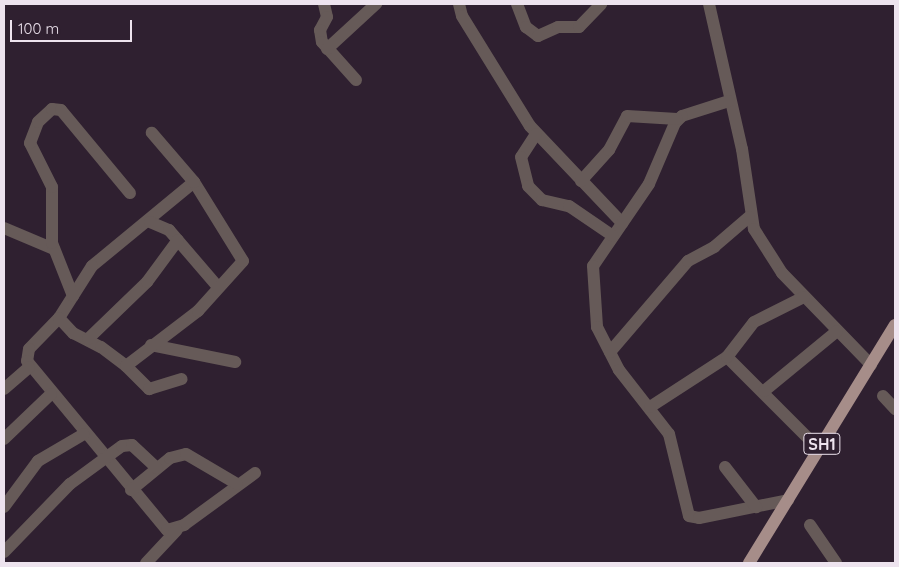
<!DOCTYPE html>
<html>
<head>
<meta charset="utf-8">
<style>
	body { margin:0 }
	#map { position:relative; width:899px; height:567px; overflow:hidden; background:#2f2030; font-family:Quicksand,sans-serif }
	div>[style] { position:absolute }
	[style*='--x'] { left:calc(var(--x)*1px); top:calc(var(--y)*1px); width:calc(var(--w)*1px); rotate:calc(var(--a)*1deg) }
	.minor>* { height:12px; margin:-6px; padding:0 6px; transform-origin:6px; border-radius:6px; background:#665a58 }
	.major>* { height:12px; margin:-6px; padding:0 6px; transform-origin:6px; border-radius:6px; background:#a68d89 }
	span { translate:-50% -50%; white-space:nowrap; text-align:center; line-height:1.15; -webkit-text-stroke:5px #2f2030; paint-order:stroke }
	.shield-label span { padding:1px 4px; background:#2f2030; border:1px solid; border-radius:4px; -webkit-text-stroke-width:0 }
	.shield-label { font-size:16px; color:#ede3ee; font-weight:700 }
	.frame { position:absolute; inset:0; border:5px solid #ede3ee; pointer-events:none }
	.scale { position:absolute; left:10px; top:20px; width:122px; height:22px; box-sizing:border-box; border:2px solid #ede3ee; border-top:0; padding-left:6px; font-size:15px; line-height:18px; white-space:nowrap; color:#ede3ee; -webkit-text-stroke:4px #2f2030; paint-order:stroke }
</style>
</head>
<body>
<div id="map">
	<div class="minor">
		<div style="--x:324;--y:4;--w:13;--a:77"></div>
		<div style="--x:327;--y:17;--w:15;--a:118"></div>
		<div style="--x:320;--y:30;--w:12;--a:81"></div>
		<div style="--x:322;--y:42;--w:51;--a:48.2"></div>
		<div style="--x:459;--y:4;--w:12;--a:76"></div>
		<div style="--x:462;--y:16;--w:129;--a:58.3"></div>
		<div style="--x:530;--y:126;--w:134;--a:46.5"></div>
		<div style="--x:517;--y:4;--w:25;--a:69"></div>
		<div style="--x:526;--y:27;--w:15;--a:37"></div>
		<div style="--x:538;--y:36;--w:22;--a:-24"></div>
		<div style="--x:558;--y:27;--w:21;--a:0"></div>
		<div style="--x:579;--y:27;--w:32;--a:-46"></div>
		<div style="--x:709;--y:4;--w:149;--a:77.2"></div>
		<div style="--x:742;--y:149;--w:81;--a:81.5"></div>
		<div style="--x:754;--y:229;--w:52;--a:57.5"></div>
		<div style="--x:782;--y:273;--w:128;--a:45.9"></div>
		<div style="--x:327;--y:49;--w:67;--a:-42.6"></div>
		<div style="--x:729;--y:101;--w:49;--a:162.3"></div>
		<div style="--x:682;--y:116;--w:10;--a:135"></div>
		<div style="--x:675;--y:123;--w:66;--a:113.1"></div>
		<div style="--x:649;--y:184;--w:99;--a:124.3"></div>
		<div style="--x:593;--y:266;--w:61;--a:86.2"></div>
		<div style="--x:597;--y:327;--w:48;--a:62.9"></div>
		<div style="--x:619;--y:370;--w:81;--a:52"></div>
		<div style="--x:669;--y:434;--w:84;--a:76.3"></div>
		<div style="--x:689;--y:516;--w:10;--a:11"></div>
		<div style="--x:699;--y:518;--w:91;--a:-11.4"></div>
		<div style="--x:536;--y:134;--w:27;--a:123"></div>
		<div style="--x:521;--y:157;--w:30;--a:76"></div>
		<div style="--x:528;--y:186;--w:20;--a:45"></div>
		<div style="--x:542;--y:200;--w:28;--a:13"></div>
		<div style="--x:569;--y:206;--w:53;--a:34.3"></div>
		<div style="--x:581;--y:181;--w:42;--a:-47.9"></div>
		<div style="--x:609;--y:150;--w:38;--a:-62"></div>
		<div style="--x:627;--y:116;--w:50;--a:3.4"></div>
		<div style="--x:194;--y:182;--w:132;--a:140.5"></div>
		<div style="--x:92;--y:266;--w:62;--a:122.4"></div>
		<div style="--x:59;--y:318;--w:43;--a:134.1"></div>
		<div style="--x:29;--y:349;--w:12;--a:99"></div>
		<div style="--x:27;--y:361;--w:219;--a:50.4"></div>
		<div style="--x:167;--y:530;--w:18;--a:-16"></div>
		<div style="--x:184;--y:525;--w:88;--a:-36.2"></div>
		<div style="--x:150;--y:222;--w:21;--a:23"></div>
		<div style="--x:169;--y:230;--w:75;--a:49.3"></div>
		<div style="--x:4;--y:228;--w:54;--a:22.8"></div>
		<div style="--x:73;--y:296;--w:57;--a:-111.6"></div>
		<div style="--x:52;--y:243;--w:56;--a:-90"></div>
		<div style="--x:52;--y:187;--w:49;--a:-116.6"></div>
		<div style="--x:30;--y:143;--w:22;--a:-69"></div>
		<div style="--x:38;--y:122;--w:19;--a:-43"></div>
		<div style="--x:52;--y:109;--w:9;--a:6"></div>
		<div style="--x:61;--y:110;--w:108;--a:50.3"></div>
		<div style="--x:59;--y:318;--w:21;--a:47"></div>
		<div style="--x:73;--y:333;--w:31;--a:27"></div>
		<div style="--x:101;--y:347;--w:31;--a:37"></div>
		<div style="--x:126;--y:366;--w:33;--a:45"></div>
		<div style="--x:149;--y:389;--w:34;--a:-17"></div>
		<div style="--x:88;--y:339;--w:82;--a:-44"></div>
		<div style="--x:147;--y:282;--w:52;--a:-53.6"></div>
		<div style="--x:151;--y:345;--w:86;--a:11.4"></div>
		<div style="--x:610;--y:352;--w:120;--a:-49.4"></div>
		<div style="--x:688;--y:261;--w:30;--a:-28"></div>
		<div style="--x:714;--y:247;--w:46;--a:-40.6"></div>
		<div style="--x:727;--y:357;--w:130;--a:45"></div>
		<div style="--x:126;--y:366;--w:91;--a:-37.4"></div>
		<div style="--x:198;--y:311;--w:67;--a:-48"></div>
		<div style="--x:243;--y:261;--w:93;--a:-121.8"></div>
		<div style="--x:194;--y:182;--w:65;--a:-130.6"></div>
		<div style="--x:4;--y:389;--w:33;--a:-41"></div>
		<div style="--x:764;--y:391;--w:94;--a:-39.4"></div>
		<div style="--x:883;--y:396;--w:18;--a:47"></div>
		<div style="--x:650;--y:407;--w:92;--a:-33"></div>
		<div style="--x:727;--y:357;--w:44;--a:-52.4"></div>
		<div style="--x:754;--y:322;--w:56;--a:-26.6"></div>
		<div style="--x:4;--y:439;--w:65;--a:-43.8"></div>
		<div style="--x:725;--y:467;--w:51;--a:52.2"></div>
		<div style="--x:131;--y:490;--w:50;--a:-39.4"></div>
		<div style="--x:170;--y:458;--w:16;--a:-14"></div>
		<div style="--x:186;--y:454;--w:59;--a:30.5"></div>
		<div style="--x:4;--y:507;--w:57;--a:-53.5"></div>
		<div style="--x:38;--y:461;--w:53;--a:-30.4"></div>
		<div style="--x:810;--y:525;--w:46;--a:55.6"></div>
		<div style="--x:4;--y:552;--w:95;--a:-45.9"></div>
		<div style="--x:70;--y:484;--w:64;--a:-36.2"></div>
		<div style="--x:122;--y:446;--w:10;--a:-6"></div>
		<div style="--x:132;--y:445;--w:34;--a:43"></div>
		<div style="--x:146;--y:563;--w:45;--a:-46.8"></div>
	</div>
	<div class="major">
		<div style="--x:749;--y:563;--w:279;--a:-58.5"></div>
	</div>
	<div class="shield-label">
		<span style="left:822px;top:444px">SH1</span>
	</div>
	<div class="frame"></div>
	<div class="scale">100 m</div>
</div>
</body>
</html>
